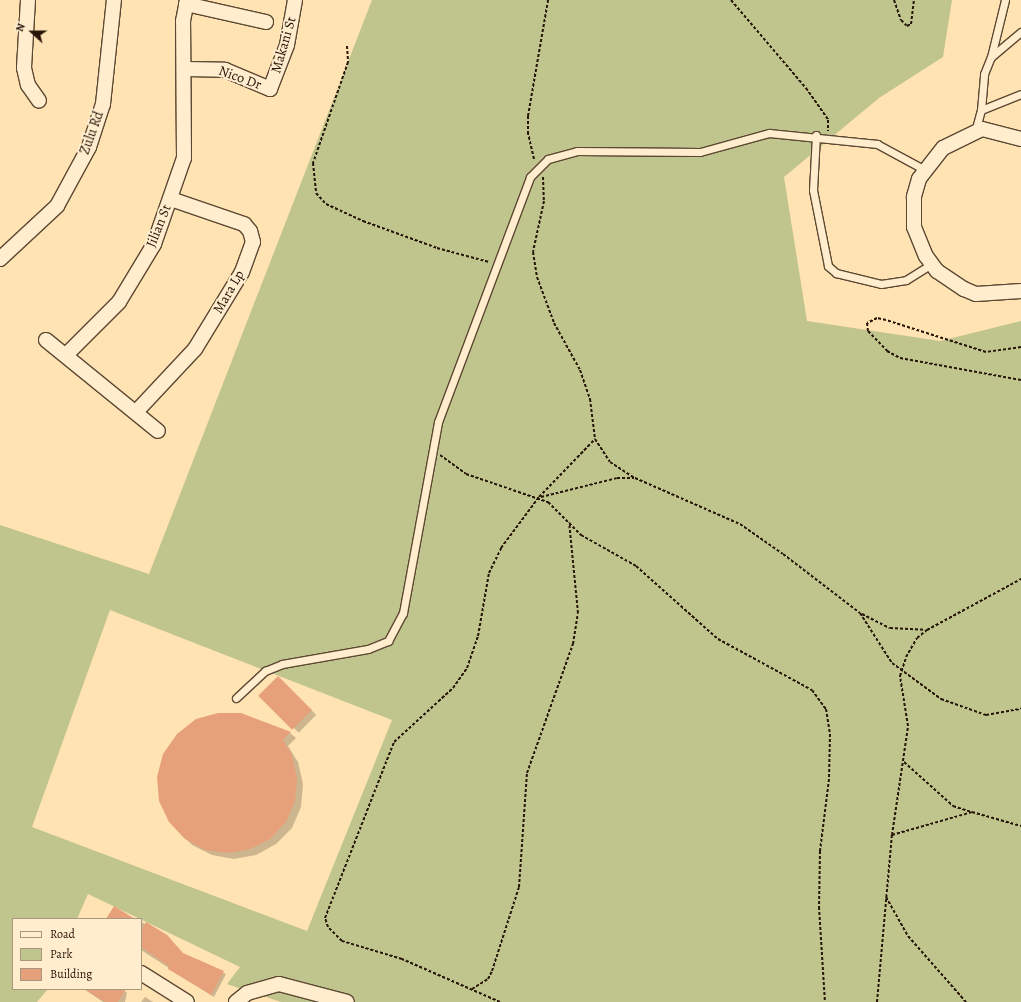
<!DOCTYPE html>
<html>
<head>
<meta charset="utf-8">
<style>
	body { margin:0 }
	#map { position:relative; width:1021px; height:1002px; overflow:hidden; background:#ffe3b3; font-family:Alegreya,serif }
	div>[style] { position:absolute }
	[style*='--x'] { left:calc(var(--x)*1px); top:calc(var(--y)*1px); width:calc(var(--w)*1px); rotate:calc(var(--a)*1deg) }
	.green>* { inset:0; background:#c0c48d }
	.shadow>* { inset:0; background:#0003; transform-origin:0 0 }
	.building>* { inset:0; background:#e7a17a; transform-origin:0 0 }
	.path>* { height:2px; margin-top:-1px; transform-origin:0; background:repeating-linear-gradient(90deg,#261508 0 3px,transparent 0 5px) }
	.roads { filter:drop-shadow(1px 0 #5c4833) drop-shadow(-1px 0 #5c4833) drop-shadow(0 1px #5c4833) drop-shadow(0 -1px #5c4833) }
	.lane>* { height:7px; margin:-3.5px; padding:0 3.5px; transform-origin:3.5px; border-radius:3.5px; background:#ffedce }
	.street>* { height:14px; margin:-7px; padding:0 7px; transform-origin:7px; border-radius:7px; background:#ffedce }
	span { translate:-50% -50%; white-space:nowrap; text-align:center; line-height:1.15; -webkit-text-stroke:4px #ffedce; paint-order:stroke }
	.street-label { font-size:14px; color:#261508 }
	.legend { position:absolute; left:12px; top:918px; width:130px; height:72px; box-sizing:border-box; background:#ffedce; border:1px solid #a8977f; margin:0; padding:5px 7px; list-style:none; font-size:12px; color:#261508 }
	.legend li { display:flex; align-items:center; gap:8px; height:20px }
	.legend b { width:20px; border:1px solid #a8977f }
	.north { position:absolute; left:12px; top:12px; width:40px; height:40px; -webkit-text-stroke:3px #ffedce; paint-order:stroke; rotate:291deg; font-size:11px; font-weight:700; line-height:16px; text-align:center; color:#261508 }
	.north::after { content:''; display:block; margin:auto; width:14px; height:18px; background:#261508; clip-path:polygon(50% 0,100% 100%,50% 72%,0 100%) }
</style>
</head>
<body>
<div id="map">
	<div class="green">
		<div style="clip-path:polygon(evenodd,372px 0,952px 0,943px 57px,879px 98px,784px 177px,807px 321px,940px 341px,1021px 321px,1021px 1002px,281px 1002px,227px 984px,240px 967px,88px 894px,77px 919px,13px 919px,13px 989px,48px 989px,37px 1002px,0 1002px,0 525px,149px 574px,372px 0,110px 610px,392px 720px,307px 931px,32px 827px,110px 610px)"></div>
	</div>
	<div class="shadow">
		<div style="left:278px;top:678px;width:53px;height:25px;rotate:44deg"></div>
		<div style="clip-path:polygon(290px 733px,296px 738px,288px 746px,298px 762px,303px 784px,301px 807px,292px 828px,276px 844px,256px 855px,234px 859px,212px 855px,192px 845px,170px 822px)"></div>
		<div style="clip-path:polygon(141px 922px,167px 935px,183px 954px,226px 974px,214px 997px,141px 950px)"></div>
		<div style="clip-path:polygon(84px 989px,122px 989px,127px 993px,125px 1002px,103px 1002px)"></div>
		<div style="clip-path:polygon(145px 997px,153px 1002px,141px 1002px)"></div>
	</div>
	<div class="building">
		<div style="left:278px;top:676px;width:48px;height:28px;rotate:45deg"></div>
		<div style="clip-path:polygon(218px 713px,241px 713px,291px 732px,283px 740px,292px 755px,297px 778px,295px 801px,286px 822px,270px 839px,250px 849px,228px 853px,205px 850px,185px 839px,169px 822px,159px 801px,157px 777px,163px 754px,177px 734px,196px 719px)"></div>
		<div style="clip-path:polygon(114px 906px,135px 919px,106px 919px)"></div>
		<div style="clip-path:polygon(146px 922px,167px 935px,183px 953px,224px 971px,211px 995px,168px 969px,169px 966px,141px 947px,141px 931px)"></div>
		<div style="clip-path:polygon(84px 989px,126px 989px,118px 1002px,105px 1002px)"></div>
	</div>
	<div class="path">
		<div style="--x:731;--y:0;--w:116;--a:49.6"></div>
		<div style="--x:806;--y:88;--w:39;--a:55"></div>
		<div style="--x:828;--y:120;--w:11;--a:90"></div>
		<div style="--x:894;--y:0;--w:21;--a:71"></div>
		<div style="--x:901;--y:20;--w:8;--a:45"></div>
		<div style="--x:907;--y:26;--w:4;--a:-27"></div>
		<div style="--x:911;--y:24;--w:24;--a:-83"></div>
		<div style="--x:347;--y:46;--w:16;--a:86"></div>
		<div style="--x:348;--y:62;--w:107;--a:109.1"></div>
		<div style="--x:313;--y:163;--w:30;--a:84"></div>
		<div style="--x:316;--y:193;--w:15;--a:48"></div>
		<div style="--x:326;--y:204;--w:41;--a:24.7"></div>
		<div style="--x:363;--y:221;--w:79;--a:20"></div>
		<div style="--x:437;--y:248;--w:54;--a:15.1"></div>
		<div style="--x:534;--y:159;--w:26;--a:-103"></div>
		<div style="--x:528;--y:134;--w:18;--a:-90"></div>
		<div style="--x:528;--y:116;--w:118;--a:-80.2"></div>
		<div style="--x:543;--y:177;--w:24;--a:88"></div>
		<div style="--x:544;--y:201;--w:52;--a:102.2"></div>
		<div style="--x:533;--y:252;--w:25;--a:81"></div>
		<div style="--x:537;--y:277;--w:49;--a:69.7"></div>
		<div style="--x:554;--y:323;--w:54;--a:61"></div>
		<div style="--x:580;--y:370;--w:31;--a:71"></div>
		<div style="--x:590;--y:399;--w:40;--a:82.9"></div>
		<div style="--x:595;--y:439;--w:27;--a:57"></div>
		<div style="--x:610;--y:462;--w:30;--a:33"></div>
		<div style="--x:635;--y:478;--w:115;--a:23.7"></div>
		<div style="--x:740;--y:524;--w:52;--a:34.9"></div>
		<div style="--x:783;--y:554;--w:97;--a:37.5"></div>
		<div style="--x:860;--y:613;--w:59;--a:57.4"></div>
		<div style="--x:892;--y:663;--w:61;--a:36.3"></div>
		<div style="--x:941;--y:699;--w:48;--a:19.6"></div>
		<div style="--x:986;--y:715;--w:36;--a:-10"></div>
		<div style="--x:1021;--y:347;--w:35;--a:172"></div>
		<div style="--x:986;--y:352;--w:105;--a:-162.3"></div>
		<div style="--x:886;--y:320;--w:9;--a:-167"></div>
		<div style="--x:877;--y:318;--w:11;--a:153"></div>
		<div style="--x:867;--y:323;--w:8;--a:83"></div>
		<div style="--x:868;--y:331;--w:28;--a:46"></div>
		<div style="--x:887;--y:351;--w:15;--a:28"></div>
		<div style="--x:900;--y:358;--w:123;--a:10.3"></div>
		<div style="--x:440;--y:455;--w:32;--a:36"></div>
		<div style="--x:466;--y:474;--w:87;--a:18.9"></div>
		<div style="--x:548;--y:502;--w:47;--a:45"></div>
		<div style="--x:581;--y:535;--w:63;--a:29.4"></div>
		<div style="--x:636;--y:566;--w:110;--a:41.7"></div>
		<div style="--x:718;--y:639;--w:107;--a:28.5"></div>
		<div style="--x:812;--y:690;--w:24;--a:54"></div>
		<div style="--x:826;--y:709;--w:25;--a:81"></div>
		<div style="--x:830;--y:734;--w:45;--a:91.3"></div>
		<div style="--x:829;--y:779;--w:73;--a:97.1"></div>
		<div style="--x:820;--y:851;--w:56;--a:91"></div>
		<div style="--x:819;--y:907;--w:95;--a:86.4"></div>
		<div style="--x:541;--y:497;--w:78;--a:-14"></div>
		<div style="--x:617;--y:478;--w:17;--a:0"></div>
		<div style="--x:862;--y:614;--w:31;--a:27"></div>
		<div style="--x:890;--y:628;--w:35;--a:3"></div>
		<div style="--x:904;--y:762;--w:66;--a:41.9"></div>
		<div style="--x:953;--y:806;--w:19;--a:18"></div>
		<div style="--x:892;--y:835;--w:83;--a:-16"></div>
		<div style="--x:972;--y:812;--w:51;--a:15.9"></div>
		<div style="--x:886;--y:897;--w:45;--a:60.6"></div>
		<div style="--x:908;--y:936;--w:88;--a:48.7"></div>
		<div style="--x:472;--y:989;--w:19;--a:-32"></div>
		<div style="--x:488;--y:979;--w:9;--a:-63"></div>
		<div style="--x:492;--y:971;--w:88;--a:-72.2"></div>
		<div style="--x:519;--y:887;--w:114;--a:-86"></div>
		<div style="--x:527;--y:773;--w:137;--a:-70.4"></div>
		<div style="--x:573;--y:644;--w:31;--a:-81"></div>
		<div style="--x:578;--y:613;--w:91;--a:-95.6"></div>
		<div style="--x:500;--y:1002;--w:107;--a:-156.3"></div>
		<div style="--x:402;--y:959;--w:63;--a:-163.3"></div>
		<div style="--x:342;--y:941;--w:20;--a:-135"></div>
		<div style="--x:328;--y:927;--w:9;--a:-108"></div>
		<div style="--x:325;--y:918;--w:189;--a:-68.6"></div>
		<div style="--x:394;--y:742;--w:80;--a:-42.5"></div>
		<div style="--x:453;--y:688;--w:24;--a:-55"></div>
		<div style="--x:467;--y:668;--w:34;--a:-71"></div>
		<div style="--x:478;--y:636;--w:64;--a:-80.1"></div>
		<div style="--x:489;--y:573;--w:28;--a:-64"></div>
		<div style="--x:501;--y:548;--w:64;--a:-53.3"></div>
		<div style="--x:539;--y:497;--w:81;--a:-46"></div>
		<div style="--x:877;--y:1002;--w:168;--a:-84.9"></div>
		<div style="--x:892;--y:835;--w:110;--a:-81.6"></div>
		<div style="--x:908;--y:726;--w:51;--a:-99.1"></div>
		<div style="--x:900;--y:676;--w:20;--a:-72"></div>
		<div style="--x:906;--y:657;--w:22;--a:-60"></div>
		<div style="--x:917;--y:638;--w:13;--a:-39"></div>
		<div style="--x:927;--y:630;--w:107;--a:-28.5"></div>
	</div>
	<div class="roads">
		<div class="lane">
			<div style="--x:991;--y:57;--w:59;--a:-76.2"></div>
			<div style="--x:981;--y:110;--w:43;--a:-21.8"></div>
			<div style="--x:975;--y:132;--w:23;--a:-75"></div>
			<div style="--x:981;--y:110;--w:36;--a:-85"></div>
			<div style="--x:984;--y:74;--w:18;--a:-68"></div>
			<div style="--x:991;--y:57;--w:39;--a:-40"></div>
			<div style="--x:816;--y:135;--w:55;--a:93.1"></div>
			<div style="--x:813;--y:190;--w:77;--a:78.8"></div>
			<div style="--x:828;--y:266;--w:11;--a:41"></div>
			<div style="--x:836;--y:273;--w:46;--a:13.7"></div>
			<div style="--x:881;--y:284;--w:25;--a:-9"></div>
			<div style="--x:906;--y:280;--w:31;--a:-32"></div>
			<div style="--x:236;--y:698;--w:40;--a:-43"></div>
			<div style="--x:265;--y:671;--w:18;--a:-22"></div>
			<div style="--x:282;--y:664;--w:87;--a:-9.9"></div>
			<div style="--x:368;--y:649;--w:22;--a:-22"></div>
			<div style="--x:388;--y:641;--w:32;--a:-62"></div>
			<div style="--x:403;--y:613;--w:194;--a:-79.6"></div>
			<div style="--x:438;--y:422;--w:262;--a:-69.4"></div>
			<div style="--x:530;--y:177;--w:25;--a:-45"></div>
			<div style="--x:548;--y:159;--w:30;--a:-15"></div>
			<div style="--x:577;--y:151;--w:123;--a:0.5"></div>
			<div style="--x:700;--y:152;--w:72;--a:-15.4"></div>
			<div style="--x:769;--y:133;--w:109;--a:5.8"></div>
			<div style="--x:877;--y:144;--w:55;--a:28.4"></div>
		</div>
		<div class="street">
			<div style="--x:28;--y:0;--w:68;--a:93.4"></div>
			<div style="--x:24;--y:68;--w:17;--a:77"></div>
			<div style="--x:28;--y:85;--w:19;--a:55"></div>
			<div style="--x:186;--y:4;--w:82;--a:12.7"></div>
			<div style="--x:186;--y:69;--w:39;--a:1"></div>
			<div style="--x:225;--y:70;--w:49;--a:22.9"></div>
			<div style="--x:270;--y:89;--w:47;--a:-68.9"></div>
			<div style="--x:287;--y:45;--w:46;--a:-79.9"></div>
			<div style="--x:1021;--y:139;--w:40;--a:-165.6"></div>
			<div style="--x:982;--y:129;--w:43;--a:154"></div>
			<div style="--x:943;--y:148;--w:39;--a:128"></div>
			<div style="--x:919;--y:179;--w:19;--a:106"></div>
			<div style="--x:914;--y:197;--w:30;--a:90"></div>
			<div style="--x:914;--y:227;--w:31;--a:68"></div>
			<div style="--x:926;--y:256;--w:19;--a:54"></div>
			<div style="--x:937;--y:271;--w:32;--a:34"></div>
			<div style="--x:964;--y:289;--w:13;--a:23"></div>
			<div style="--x:976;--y:294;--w:45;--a:-3.8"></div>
			<div style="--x:0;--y:259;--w:78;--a:-42.9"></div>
			<div style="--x:57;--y:206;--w:67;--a:-61.5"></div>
			<div style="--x:89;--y:147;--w:45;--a:-72"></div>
			<div style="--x:103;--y:104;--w:105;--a:-84"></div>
			<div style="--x:46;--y:340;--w:144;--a:39.1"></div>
			<div style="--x:66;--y:355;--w:75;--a:-45"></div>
			<div style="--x:119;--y:302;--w:68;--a:-58.9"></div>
			<div style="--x:154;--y:244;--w:91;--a:-70.8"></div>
			<div style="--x:184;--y:158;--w:137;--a:-90.4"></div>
			<div style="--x:183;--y:21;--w:21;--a:-79"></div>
			<div style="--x:136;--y:412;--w:86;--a:-46.9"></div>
			<div style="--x:195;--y:349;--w:90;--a:-58.6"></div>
			<div style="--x:242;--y:272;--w:32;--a:-70"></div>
			<div style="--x:253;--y:242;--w:11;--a:-105"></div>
			<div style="--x:250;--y:231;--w:9;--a:-131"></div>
			<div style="--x:244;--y:224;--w:77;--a:-161.1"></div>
			<div style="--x:141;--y:973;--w:54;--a:32.2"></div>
			<div style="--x:236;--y:1002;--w:14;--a:-39"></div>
			<div style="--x:247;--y:993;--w:33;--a:-16"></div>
			<div style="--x:279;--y:984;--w:70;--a:14.8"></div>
		</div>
	</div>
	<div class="street-label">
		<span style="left:284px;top:45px;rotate:-74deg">Makani St</span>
		<span style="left:240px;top:78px;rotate:20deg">Nico Dr</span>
		<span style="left:92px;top:133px;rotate:-70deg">Zulu Rd</span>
		<span style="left:159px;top:226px;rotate:-68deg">Jilian St</span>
		<span style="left:229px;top:292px;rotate:-60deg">Mara Lp</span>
	</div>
	<ul class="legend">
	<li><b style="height:5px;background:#ffedce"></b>Road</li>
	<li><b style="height:11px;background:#c0c48d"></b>Park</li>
	<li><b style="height:11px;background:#e7a17a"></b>Building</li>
	</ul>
	<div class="north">N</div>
</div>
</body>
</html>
